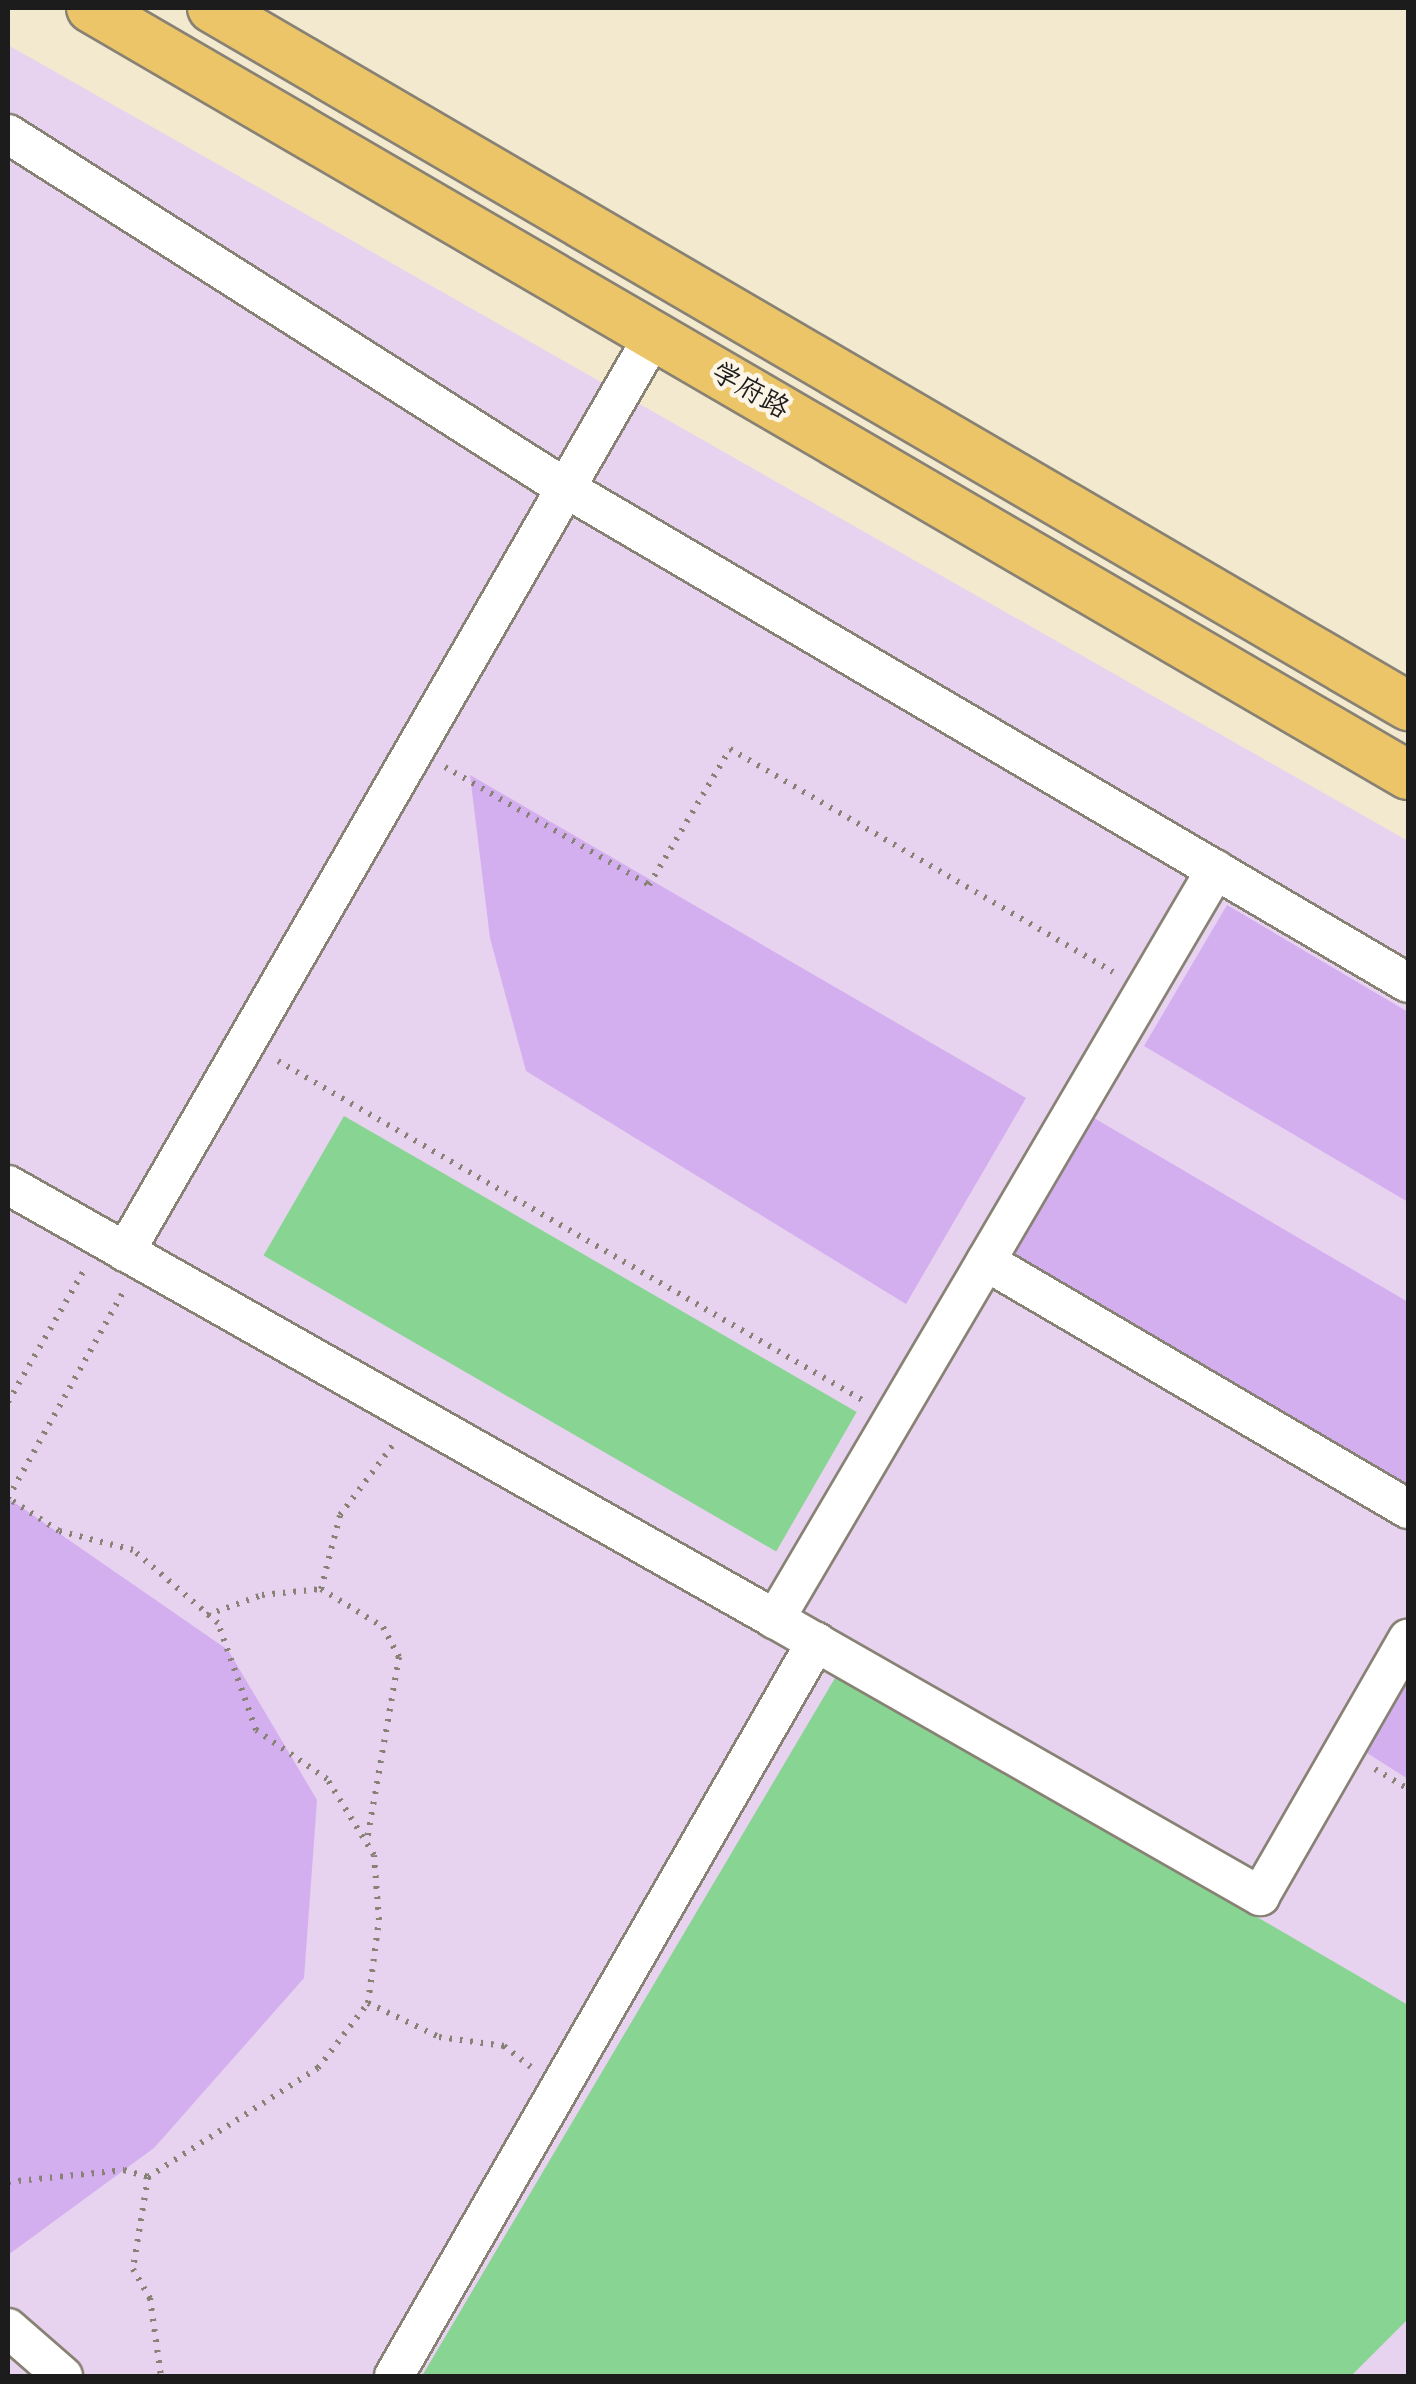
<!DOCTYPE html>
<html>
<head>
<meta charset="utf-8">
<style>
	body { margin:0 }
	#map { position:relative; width:1416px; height:2384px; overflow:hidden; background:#f3e9ce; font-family:"Architects Daughter","LXGW WenKai TC",sans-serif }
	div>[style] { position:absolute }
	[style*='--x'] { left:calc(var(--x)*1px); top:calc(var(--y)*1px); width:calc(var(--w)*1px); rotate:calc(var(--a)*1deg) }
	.built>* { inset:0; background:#e7d2ef }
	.green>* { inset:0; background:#88d492; transform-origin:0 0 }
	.building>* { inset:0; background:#d4afef }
	.path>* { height:6px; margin-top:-3px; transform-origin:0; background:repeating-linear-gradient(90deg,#888275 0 2.5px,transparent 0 10.5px) }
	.roads { filter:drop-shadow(2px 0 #888275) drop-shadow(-2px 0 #888275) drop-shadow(0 2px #888275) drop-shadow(0 -2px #888275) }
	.minor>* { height:38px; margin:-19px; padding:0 19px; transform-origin:19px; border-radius:19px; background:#fff }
	.major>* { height:48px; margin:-24px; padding:0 24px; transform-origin:24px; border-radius:24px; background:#edc569 }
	span { translate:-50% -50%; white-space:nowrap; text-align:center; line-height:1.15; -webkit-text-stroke:9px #fcf5e5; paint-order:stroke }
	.street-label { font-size:28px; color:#1c1c1c }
	.frame { position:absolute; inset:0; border:10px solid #1c1c1c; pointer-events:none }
</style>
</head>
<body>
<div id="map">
	<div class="built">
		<div style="clip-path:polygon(8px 45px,1408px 841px,1408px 2376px,8px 2376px)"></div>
	</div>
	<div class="green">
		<div style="left:344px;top:1116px;width:592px;height:161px;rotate:30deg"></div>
		<div style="clip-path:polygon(838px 1673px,1408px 2005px,1408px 2319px,1351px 2376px,422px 2376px)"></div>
	</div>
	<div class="building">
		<div style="clip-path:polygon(470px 775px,1026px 1098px,906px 1304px,526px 1071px,490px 938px)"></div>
		<div style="clip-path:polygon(1227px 905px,1408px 1012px,1408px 1202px,1144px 1046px)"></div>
		<div style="clip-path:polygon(1094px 1118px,1408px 1302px,1408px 1494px,1011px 1259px)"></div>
		<div style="clip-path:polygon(8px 1498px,228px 1650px,317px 1800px,304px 1978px,154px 2148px,8px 2255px)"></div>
		<div style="clip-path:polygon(1408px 1663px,1408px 1779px,1356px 1746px)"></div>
	</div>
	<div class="path">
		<div style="--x:445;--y:767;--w:236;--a:30"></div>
		<div style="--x:649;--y:885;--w:158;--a:-59.2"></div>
		<div style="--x:730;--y:749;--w:443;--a:30.2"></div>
		<div style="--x:278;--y:1061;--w:677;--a:30.12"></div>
		<div style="--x:8;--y:1402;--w:150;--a:-60"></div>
		<div style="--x:321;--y:1589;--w:73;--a:31.5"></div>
		<div style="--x:383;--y:1627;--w:34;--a:62"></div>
		<div style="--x:399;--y:1657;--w:186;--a:99.9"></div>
		<div style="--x:207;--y:1615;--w:59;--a:-20"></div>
		<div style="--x:262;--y:1595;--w:59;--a:-5.8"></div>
		<div style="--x:321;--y:1589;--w:76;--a:-75.6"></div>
		<div style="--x:340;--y:1515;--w:88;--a:-52.9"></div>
		<div style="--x:1375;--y:1769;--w:39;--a:31"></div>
		<div style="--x:368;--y:2003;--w:79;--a:25.6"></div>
		<div style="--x:439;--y:2037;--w:66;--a:7.9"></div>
		<div style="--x:504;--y:2046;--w:34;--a:38"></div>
		<div style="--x:148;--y:2177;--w:93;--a:99.3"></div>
		<div style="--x:133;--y:2269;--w:34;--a:60"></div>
		<div style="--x:150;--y:2298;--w:79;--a:82"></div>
		<div style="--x:8;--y:2182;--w:117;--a:-5.9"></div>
		<div style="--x:124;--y:2170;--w:25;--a:16"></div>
		<div style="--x:148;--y:2177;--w:202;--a:-32.7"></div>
		<div style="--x:318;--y:2068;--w:82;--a:-52.4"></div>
		<div style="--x:368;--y:2003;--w:84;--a:-82.5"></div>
		<div style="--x:379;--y:1920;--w:65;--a:-94.4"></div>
		<div style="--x:374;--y:1855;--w:89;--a:-121.7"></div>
		<div style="--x:327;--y:1779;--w:86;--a:-145.4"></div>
		<div style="--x:256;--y:1730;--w:114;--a:-109.6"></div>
		<div style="--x:218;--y:1623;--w:112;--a:-139.3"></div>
		<div style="--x:133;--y:1550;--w:76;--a:-165.6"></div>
		<div style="--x:59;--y:1531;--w:61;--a:-147.1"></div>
		<div style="--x:8;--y:1498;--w:234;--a:-60.8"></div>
	</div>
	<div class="roads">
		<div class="minor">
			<div style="--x:8;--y:134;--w:662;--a:32.42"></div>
			<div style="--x:567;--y:489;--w:975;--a:30.43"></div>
			<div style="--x:8;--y:1185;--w:881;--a:29.5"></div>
			<div style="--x:125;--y:1252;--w:1059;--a:-60.02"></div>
			<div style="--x:986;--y:1261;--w:454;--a:-59.6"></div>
			<div style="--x:1408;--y:1509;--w:489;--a:-149.6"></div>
			<div style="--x:986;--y:1261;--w:416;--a:120.5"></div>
			<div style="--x:775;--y:1619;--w:559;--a:29.73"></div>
			<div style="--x:1260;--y:1896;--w:297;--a:-60.1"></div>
			<div style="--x:8;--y:2328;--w:73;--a:41.1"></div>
			<div style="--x:394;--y:2376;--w:847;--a:-60.1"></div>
		</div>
		<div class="major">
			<div style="--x:91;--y:8;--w:1524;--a:30.22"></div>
			<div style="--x:212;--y:8;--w:1385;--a:30.27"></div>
		</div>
	</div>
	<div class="street-label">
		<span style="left:750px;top:391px;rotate:30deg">学府路</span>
	</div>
	<div class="frame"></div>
</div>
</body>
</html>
